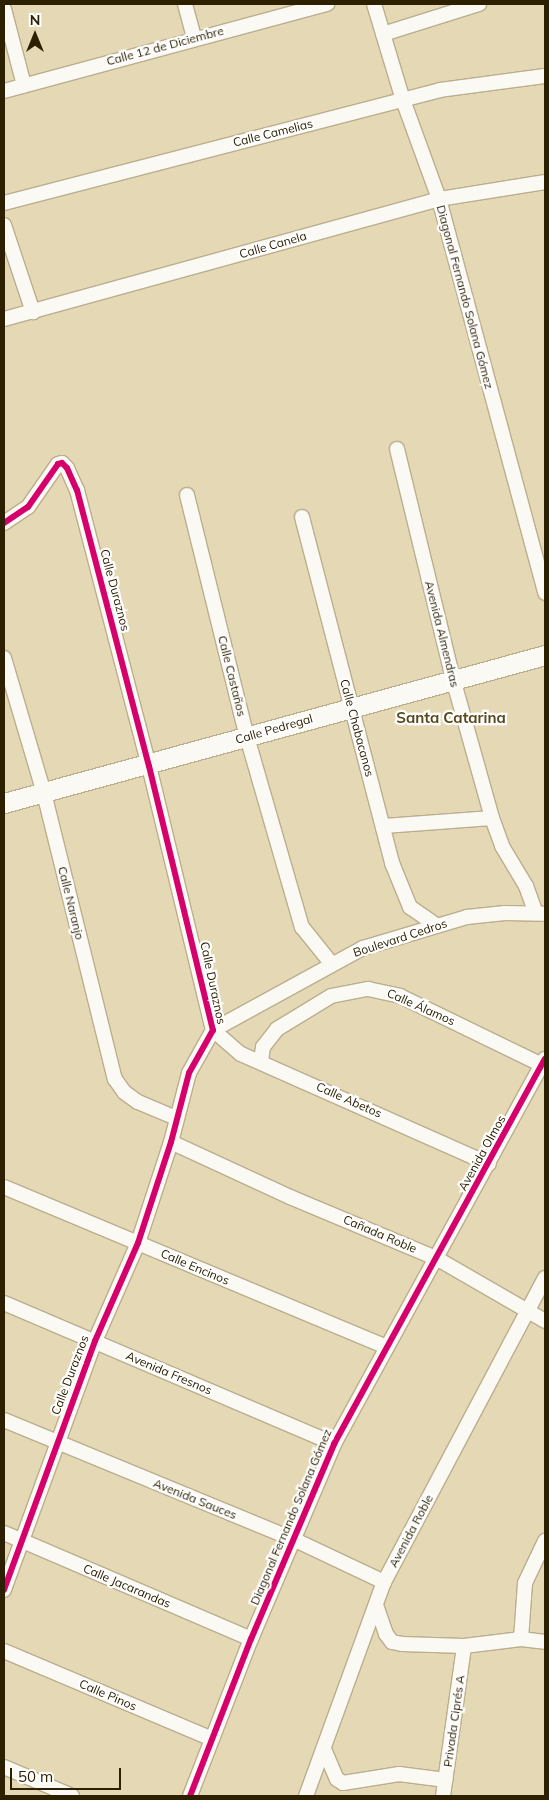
<!DOCTYPE html>
<html>
<head>
<meta charset="utf-8">
<style>
	body { margin:0 }
	#map { position:relative; width:549px; height:1800px; overflow:hidden; background:#e5d8b4; font-family:Mulish,sans-serif }
	div>[style] { position:absolute }
	[style*='--x'] { left:calc(var(--x)*1px); top:calc(var(--y)*1px); width:calc(var(--w)*1px); rotate:calc(var(--a)*1deg) }
	.roads { filter:drop-shadow(1px 0 #baae8d) drop-shadow(-1px 0 #baae8d) drop-shadow(0 1px #baae8d) drop-shadow(0 -1px #baae8d) }
	.street>* { height:14px; margin:-7px; padding:0 7px; transform-origin:7px; border-radius:7px; background:#fbf9f4 }
	.secondary>* { height:19px; margin:-9.5px; padding:0 9.5px; transform-origin:9.5px; border-radius:9.5px; background:#fbf9f4 }
	.cycleway>* { height:6px; margin:-3px; padding:0 3px; transform-origin:3px; border-radius:3px; background:#d6006c }
	span { translate:-50% -50%; white-space:nowrap; text-align:center; line-height:1.15; -webkit-text-stroke:4.5px #fff; paint-order:stroke }
	.street-label { font-size:12px; color:#2c2000 }
	.quarter-label { font-size:15px; color:#59481c; font-weight:700 }
	.frame { position:absolute; inset:0; border:5px solid #2c2000; pointer-events:none }
	.north { position:absolute; left:10px; top:10px; width:50px; height:50px; -webkit-text-stroke:4px #fff; paint-order:stroke; rotate:0deg; font-size:14px; font-weight:700; line-height:20px; text-align:center; color:#2c2000 }
	.north::after { content:''; display:block; margin:auto; width:18px; height:22px; background:#2c2000; clip-path:polygon(50% 0,100% 100%,50% 72%,0 100%) }
	.scale { position:absolute; left:10px; top:1768px; width:111px; height:22px; box-sizing:border-box; border:2px solid #2c2000; border-top:0; padding-left:6px; font-size:15px; line-height:18px; white-space:nowrap; color:#2c2000; -webkit-text-stroke:4px #fff; paint-order:stroke }
</style>
</head>
<body>
<div id="map">
	<div class="roads">
		<div class="street">
			<div style="--x:185;--y:4;--w:35;--a:75"></div>
			<div style="--x:374;--y:4;--w:100;--a:73.2"></div>
			<div style="--x:403;--y:100;--w:105;--a:70"></div>
			<div style="--x:439;--y:199;--w:408;--a:74.9"></div>
			<div style="--x:4;--y:9;--w:79;--a:75.3"></div>
			<div style="--x:383;--y:34;--w:101;--a:-17.4"></div>
			<div style="--x:4;--y:91;--w:335;--a:-15.1"></div>
			<div style="--x:4;--y:203;--w:450;--a:-14.5"></div>
			<div style="--x:440;--y:90;--w:106;--a:-7.6"></div>
			<div style="--x:4;--y:225;--w:92;--a:71.6"></div>
			<div style="--x:4;--y:319;--w:451;--a:-15.4"></div>
			<div style="--x:439;--y:199;--w:107;--a:-9.1"></div>
			<div style="--x:397;--y:449;--w:237;--a:76.3"></div>
			<div style="--x:453;--y:679;--w:144;--a:74.3"></div>
			<div style="--x:492;--y:818;--w:30;--a:70"></div>
			<div style="--x:502;--y:846;--w:47;--a:59"></div>
			<div style="--x:526;--y:886;--w:29;--a:70"></div>
			<div style="--x:187;--y:495;--w:249;--a:76.1"></div>
			<div style="--x:247;--y:737;--w:198;--a:73.9"></div>
			<div style="--x:302;--y:927;--w:46;--a:51.1"></div>
			<div style="--x:302;--y:517;--w:358;--a:75.4"></div>
			<div style="--x:392;--y:863;--w:48;--a:67.8"></div>
			<div style="--x:410;--y:907;--w:32;--a:35"></div>
			<div style="--x:4;--y:523;--w:29;--a:-34"></div>
			<div style="--x:28;--y:507;--w:52;--a:-55.1"></div>
			<div style="--x:58;--y:464;--w:4;--a:-14"></div>
			<div style="--x:62;--y:463;--w:7;--a:45"></div>
			<div style="--x:67;--y:468;--w:24;--a:66"></div>
			<div style="--x:77;--y:490;--w:285;--a:75.4"></div>
			<div style="--x:149;--y:766;--w:272;--a:76.4"></div>
			<div style="--x:213;--y:1030;--w:49;--a:119.2"></div>
			<div style="--x:189;--y:1073;--w:71;--a:104.6"></div>
			<div style="--x:171;--y:1142;--w:106;--a:108.1"></div>
			<div style="--x:138;--y:1243;--w:107;--a:113.7"></div>
			<div style="--x:95;--y:1341;--w:265;--a:110.1"></div>
			<div style="--x:4;--y:658;--w:141;--a:73.5"></div>
			<div style="--x:44;--y:793;--w:295;--a:76.1"></div>
			<div style="--x:115;--y:1079;--w:16;--a:55"></div>
			<div style="--x:124;--y:1092;--w:17;--a:36"></div>
			<div style="--x:138;--y:1102;--w:41;--a:22.8"></div>
			<div style="--x:384;--y:826;--w:108;--a:-4.2"></div>
			<div style="--x:213;--y:1030;--w:171;--a:-28.7"></div>
			<div style="--x:363;--y:948;--w:109;--a:-16.6"></div>
			<div style="--x:467;--y:917;--w:38;--a:-6"></div>
			<div style="--x:505;--y:913;--w:39;--a:1"></div>
			<div style="--x:213;--y:1030;--w:37;--a:41"></div>
			<div style="--x:241;--y:1054;--w:271;--a:23.9"></div>
			<div style="--x:261;--y:1061;--w:14;--a:-82"></div>
			<div style="--x:263;--y:1047;--w:23;--a:-52"></div>
			<div style="--x:277;--y:1029;--w:63;--a:-31.4"></div>
			<div style="--x:331;--y:996;--w:38;--a:-11"></div>
			<div style="--x:368;--y:989;--w:33;--a:12"></div>
			<div style="--x:400;--y:996;--w:158;--a:25.9"></div>
			<div style="--x:171;--y:1142;--w:131;--a:24.8"></div>
			<div style="--x:290;--y:1197;--w:158;--a:22.7"></div>
			<div style="--x:436;--y:1258;--w:126;--a:30"></div>
			<div style="--x:4;--y:1187;--w:414;--a:22.7"></div>
			<div style="--x:4;--y:1303;--w:359;--a:23.1"></div>
			<div style="--x:4;--y:1420;--w:313;--a:22.4"></div>
			<div style="--x:293;--y:1539;--w:101;--a:25.3"></div>
			<div style="--x:4;--y:1533;--w:269;--a:23.2"></div>
			<div style="--x:376;--y:1605;--w:31;--a:71"></div>
			<div style="--x:386;--y:1634;--w:10;--a:53"></div>
			<div style="--x:392;--y:1642;--w:10;--a:11"></div>
			<div style="--x:402;--y:1644;--w:62;--a:1.8"></div>
			<div style="--x:464;--y:1646;--w:57;--a:-7"></div>
			<div style="--x:521;--y:1639;--w:24;--a:7"></div>
			<div style="--x:521;--y:1639;--w:56;--a:-85.9"></div>
			<div style="--x:525;--y:1583;--w:47;--a:-64.5"></div>
			<div style="--x:4;--y:1651;--w:226;--a:22.9"></div>
			<div style="--x:324;--y:1749;--w:33;--a:67"></div>
			<div style="--x:337;--y:1779;--w:7;--a:34"></div>
			<div style="--x:343;--y:1783;--w:57;--a:-9.1"></div>
			<div style="--x:399;--y:1774;--w:47;--a:7.3"></div>
			<div style="--x:4;--y:1767;--w:74;--a:23.1"></div>
			<div style="--x:190;--y:1796;--w:168;--a:-68.8"></div>
			<div style="--x:251;--y:1639;--w:212;--a:-66.9"></div>
			<div style="--x:334;--y:1444;--w:439;--a:-61.3"></div>
			<div style="--x:306;--y:1796;--w:228;--a:-70"></div>
			<div style="--x:384;--y:1582;--w:344;--a:-62.1"></div>
			<div style="--x:443;--y:1796;--w:151;--a:-82"></div>
		</div>
		<div class="secondary">
			<div style="--x:4;--y:803;--w:561;--a:-15.3"></div>
		</div>
	</div>
	<div class="cycleway">
		<div style="--x:4;--y:523;--w:29;--a:-34"></div>
		<div style="--x:28;--y:507;--w:52;--a:-55.1"></div>
		<div style="--x:58;--y:464;--w:4;--a:-14"></div>
		<div style="--x:62;--y:463;--w:7;--a:45"></div>
		<div style="--x:67;--y:468;--w:24;--a:66"></div>
		<div style="--x:77;--y:490;--w:285;--a:75.4"></div>
		<div style="--x:149;--y:766;--w:272;--a:76.4"></div>
		<div style="--x:213;--y:1030;--w:49;--a:119.2"></div>
		<div style="--x:189;--y:1073;--w:71;--a:104.6"></div>
		<div style="--x:171;--y:1142;--w:106;--a:108.1"></div>
		<div style="--x:138;--y:1243;--w:107;--a:113.7"></div>
		<div style="--x:95;--y:1341;--w:265;--a:110.1"></div>
		<div style="--x:190;--y:1796;--w:168;--a:-68.8"></div>
		<div style="--x:251;--y:1639;--w:212;--a:-66.9"></div>
		<div style="--x:334;--y:1444;--w:439;--a:-61.3"></div>
	</div>
	<div class="street-label">
		<span style="left:165px;top:46px;rotate:-15deg">Calle 12 de Diciembre</span>
		<span style="left:273px;top:133px;rotate:-14deg">Calle Camelias</span>
		<span style="left:273px;top:245px;rotate:-16deg">Calle Canela</span>
		<span style="left:465px;top:297px;rotate:75deg">Diagonal Fernando Solana Gómez</span>
		<span style="left:115px;top:590px;rotate:75deg">Calle Duraznos</span>
		<span style="left:442px;top:634px;rotate:76deg">Avenida Almendras</span>
		<span style="left:232px;top:676px;rotate:76deg">Calle Castaños</span>
		<span style="left:357px;top:728px;rotate:75deg">Calle Chabacanos</span>
		<span style="left:274px;top:729px;rotate:-16deg">Calle Pedregal</span>
		<span style="left:71px;top:903px;rotate:76deg">Calle Naranjo</span>
		<span style="left:400px;top:938px;rotate:-18deg">Boulevard Cedros</span>
		<span style="left:213px;top:983px;rotate:78deg">Calle Duraznos</span>
		<span style="left:421px;top:1007px;rotate:24deg">Calle Álamos</span>
		<span style="left:349px;top:1100px;rotate:24deg">Calle Abetos</span>
		<span style="left:482px;top:1153px;rotate:-61deg">Avenida Olmos</span>
		<span style="left:380px;top:1234px;rotate:23deg">Cañada Roble</span>
		<span style="left:195px;top:1267px;rotate:23deg">Calle Encinos</span>
		<span style="left:169px;top:1373px;rotate:23deg">Avenida Fresnos</span>
		<span style="left:70px;top:1375px;rotate:-69deg">Calle Duraznos</span>
		<span style="left:195px;top:1499px;rotate:22deg">Avenida Sauces</span>
		<span style="left:291px;top:1517px;rotate:-67deg">Diagonal Fernando Solana Gómez</span>
		<span style="left:411px;top:1531px;rotate:-62deg">Avenida Roble</span>
		<span style="left:127px;top:1586px;rotate:23deg">Calle Jacarandas</span>
		<span style="left:108px;top:1695px;rotate:23deg">Calle Pinos</span>
		<span style="left:454px;top:1721px;rotate:-82deg">Privada Ciprés A</span>
	</div>
	<div class="quarter-label">
		<span style="left:451px;top:718px">Santa Catarina</span>
	</div>
	<div class="frame"></div>
	<div class="north">N</div>
	<div class="scale">50 m</div>
</div>
</body>
</html>
